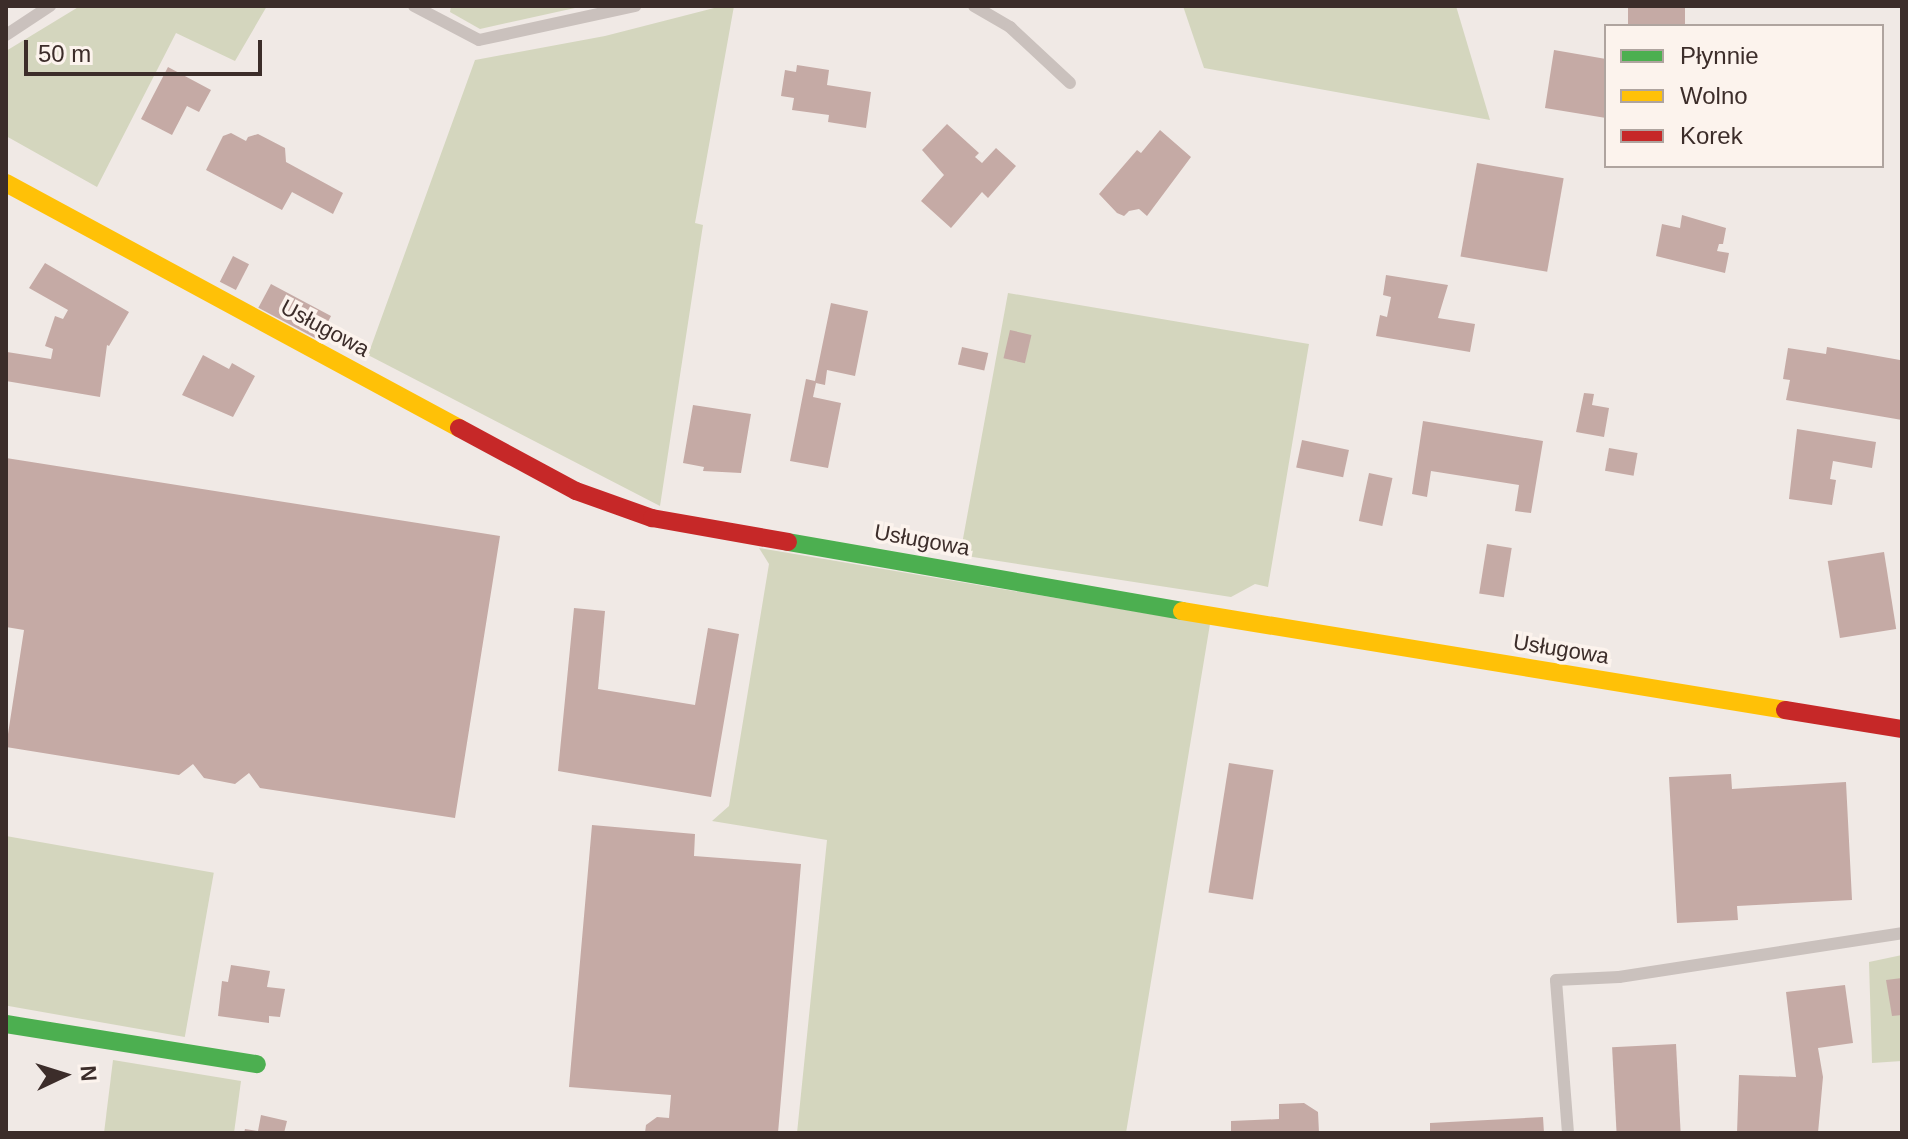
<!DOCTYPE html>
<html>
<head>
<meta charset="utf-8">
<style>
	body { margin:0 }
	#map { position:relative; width:1908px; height:1139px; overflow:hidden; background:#f0e9e5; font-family:Arial,sans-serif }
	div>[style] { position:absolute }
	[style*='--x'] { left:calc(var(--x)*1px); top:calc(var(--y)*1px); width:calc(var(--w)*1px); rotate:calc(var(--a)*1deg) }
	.green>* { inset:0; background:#d4d6be; transform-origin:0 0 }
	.building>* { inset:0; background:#c5aaa5; transform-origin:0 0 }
	.lane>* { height:12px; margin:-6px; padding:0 6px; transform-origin:6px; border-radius:6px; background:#cac1bd }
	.fast>* { height:18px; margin:-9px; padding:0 9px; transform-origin:9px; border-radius:9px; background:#4caf50 }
	.slow>* { height:18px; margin:-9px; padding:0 9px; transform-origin:9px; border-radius:9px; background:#ffc107 }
	.jam>* { height:18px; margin:-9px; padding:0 9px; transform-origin:9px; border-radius:9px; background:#c62828 }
	span { translate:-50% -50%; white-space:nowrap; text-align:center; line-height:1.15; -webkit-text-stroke:7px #fcf3ed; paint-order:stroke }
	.street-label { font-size:22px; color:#3c2d2a }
	.frame { position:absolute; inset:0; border:8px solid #3c2d2a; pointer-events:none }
	.legend { position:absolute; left:1604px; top:24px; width:280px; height:144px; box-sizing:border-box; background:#fcf3ed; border:2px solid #afa49f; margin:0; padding:10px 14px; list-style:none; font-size:24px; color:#3c2d2a }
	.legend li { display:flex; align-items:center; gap:16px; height:40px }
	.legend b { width:40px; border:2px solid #afa49f }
	.north { position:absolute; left:24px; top:1035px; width:80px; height:80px; -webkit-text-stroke:6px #fcf3ed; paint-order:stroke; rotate:86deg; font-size:22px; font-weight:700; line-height:32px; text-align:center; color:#3c2d2a }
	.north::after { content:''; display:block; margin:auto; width:28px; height:36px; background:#3c2d2a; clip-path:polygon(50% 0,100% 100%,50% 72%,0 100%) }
	.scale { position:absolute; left:24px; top:40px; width:238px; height:36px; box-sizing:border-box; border:4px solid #3c2d2a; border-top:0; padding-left:10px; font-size:24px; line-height:28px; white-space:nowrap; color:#3c2d2a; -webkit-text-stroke:6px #fcf3ed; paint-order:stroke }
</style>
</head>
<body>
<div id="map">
	<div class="green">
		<div style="clip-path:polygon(80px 6px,267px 6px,235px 61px,176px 33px,97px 187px,6px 136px,6px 51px)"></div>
		<div style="clip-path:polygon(451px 6px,584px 6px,480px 29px,450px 12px)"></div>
		<div style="clip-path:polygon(722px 6px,734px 6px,695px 223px,703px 225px,660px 506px,368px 355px,475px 60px,605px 36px)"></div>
		<div style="clip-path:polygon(1183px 6px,1456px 6px,1490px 120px,1204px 68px)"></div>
		<div style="clip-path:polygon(1008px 293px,1309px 344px,1268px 587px,1255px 584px,1231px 597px,960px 555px)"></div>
		<div style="clip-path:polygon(759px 548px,1210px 624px,1126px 1133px,797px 1133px,827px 840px,712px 821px,729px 806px,769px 564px)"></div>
		<div style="left:6px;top:836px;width:211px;height:167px;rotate:10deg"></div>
		<div style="clip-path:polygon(1902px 955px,1902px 1061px,1872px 1063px,1869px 962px)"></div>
		<div style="clip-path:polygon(113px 1060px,241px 1081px,234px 1133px,104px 1133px)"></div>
	</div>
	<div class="building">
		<div style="left:1628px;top:6px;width:57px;height:20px"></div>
		<div style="clip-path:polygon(1554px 50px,1606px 59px,1606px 118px,1545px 108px)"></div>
		<div style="clip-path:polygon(797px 65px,829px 70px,827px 85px,871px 92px,866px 128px,828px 122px,829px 115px,792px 110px,794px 98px,781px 96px,785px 70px,796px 72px)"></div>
		<div style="clip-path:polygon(168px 67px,211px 90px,199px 112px,187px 106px,172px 135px,141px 119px)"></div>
		<div style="clip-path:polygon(947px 124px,979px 153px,975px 157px,982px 163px,996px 148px,1016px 166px,988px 198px,982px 192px,951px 228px,921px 201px,944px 175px,922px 150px)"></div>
		<div style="clip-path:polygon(1160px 130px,1191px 157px,1147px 216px,1139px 209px,1129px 211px,1124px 216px,1117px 213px,1099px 194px,1137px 150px,1141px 153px)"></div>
		<div style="clip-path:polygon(231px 133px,246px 141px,248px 137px,258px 134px,285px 148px,286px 162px,343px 193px,333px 214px,292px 192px,282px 210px,206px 170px,223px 136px)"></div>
		<div style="left:1477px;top:163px;width:88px;height:95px;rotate:10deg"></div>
		<div style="clip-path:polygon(1682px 215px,1726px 228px,1723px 244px,1719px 244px,1717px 251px,1729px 253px,1725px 273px,1656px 256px,1662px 224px,1680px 228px)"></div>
		<div style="left:233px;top:256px;width:18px;height:29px;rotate:27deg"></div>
		<div style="clip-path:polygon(45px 263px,129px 312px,109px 346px,107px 345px,100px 397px,6px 381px,7px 352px,51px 359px,53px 349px,45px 346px,55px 316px,63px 319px,68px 310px,29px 288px)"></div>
		<div style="clip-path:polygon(1386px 275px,1448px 285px,1438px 318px,1475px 324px,1470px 352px,1376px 336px,1380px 315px,1387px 317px,1391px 297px,1383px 295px)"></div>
		<div style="left:271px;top:284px;width:68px;height:27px;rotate:28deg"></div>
		<div style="clip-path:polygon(831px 303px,868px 311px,855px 376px,827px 370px,825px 385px,816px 383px,813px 397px,841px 403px,828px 468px,790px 461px,806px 379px,815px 381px)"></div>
		<div style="left:1010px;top:330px;width:22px;height:29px;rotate:13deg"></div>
		<div style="left:962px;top:347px;width:27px;height:18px;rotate:13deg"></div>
		<div style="clip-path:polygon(1827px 347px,1900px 360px,1902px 420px,1786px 400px,1790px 380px,1783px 379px,1788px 348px,1826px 354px)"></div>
		<div style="clip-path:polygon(203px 355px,229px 369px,232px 363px,255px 376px,233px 417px,182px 395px)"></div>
		<div style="clip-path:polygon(1584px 393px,1594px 394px,1592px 405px,1609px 408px,1604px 437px,1576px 432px)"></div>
		<div style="clip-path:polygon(693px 405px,751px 414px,741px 473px,703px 471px,704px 467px,683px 463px)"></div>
		<div style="clip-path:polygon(1423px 421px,1543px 441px,1531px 513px,1515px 511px,1519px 485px,1431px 471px,1427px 497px,1412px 494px)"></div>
		<div style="clip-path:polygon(1797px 429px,1876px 442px,1872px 468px,1833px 461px,1830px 479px,1836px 480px,1832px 505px,1789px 499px)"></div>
		<div style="left:1302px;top:440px;width:48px;height:28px;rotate:12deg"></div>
		<div style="left:1609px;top:448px;width:29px;height:23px;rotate:10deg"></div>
		<div style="clip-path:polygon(6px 458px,500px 536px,455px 818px,260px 788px,249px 773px,235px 784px,204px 778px,193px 764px,179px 775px,6px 747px,24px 630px,6px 627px)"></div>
		<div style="left:1369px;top:473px;width:24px;height:49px;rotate:12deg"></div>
		<div style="left:1487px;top:544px;width:25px;height:50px;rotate:9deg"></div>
		<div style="left:1884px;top:552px;width:78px;height:57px;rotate:81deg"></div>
		<div style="clip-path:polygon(574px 608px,605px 611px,598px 689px,695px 705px,708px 628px,739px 634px,711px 797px,558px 771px)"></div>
		<div style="left:1229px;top:763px;width:45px;height:131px;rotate:9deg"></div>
		<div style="clip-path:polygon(1731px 774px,1732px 789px,1846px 782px,1852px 900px,1737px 906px,1738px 920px,1677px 923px,1669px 777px)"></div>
		<div style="clip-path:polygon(592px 825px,695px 834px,694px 856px,801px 864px,778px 1133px,645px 1133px,646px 1125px,657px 1117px,669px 1118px,671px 1095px,569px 1087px)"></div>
		<div style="clip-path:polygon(231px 965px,270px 971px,267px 987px,285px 989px,280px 1017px,269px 1016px,269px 1023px,218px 1016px,222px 981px,228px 982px)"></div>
		<div style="clip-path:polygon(1902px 978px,1902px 1015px,1892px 1016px,1886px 980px)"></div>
		<div style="clip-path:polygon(1845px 985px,1853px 1043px,1818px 1048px,1823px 1077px,1818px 1133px,1737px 1133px,1739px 1075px,1796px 1077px,1786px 992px)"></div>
		<div style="left:1676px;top:1044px;width:89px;height:64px;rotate:87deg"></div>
		<div style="clip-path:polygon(1304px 1103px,1318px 1112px,1319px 1133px,1231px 1133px,1231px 1121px,1279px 1119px,1279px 1104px)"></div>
		<div style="clip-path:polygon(261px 1115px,287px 1121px,284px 1133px,244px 1133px,245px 1129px,258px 1131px)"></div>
		<div style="clip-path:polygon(1543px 1117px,1544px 1133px,1430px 1133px,1430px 1123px)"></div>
	</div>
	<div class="lane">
		<div style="--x:414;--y:6;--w:73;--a:27.6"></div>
		<div style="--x:479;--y:40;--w:160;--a:-12.3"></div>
		<div style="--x:974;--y:6;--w:42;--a:30.3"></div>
		<div style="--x:1010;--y:27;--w:82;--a:43"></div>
		<div style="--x:6;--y:35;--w:53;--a:-33.4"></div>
		<div style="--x:1568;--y:1133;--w:153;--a:-94.5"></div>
		<div style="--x:1556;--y:980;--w:63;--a:-2.7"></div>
		<div style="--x:1619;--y:977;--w:286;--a:-8.8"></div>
	</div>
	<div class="fast">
		<div style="--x:788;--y:542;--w:400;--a:9.9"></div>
		<div style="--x:6;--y:1024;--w:254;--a:9.1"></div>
	</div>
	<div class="slow">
		<div style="--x:6;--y:183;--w:515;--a:28.41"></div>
		<div style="--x:1182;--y:611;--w:611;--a:9.32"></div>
	</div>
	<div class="jam">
		<div style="--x:459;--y:428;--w:133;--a:28.3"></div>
		<div style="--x:576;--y:491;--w:81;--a:19.6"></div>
		<div style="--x:652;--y:518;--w:138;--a:10"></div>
		<div style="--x:1785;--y:710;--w:119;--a:9.2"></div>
	</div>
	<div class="street-label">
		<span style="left:325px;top:328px;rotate:28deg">Usługowa</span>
		<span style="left:922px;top:540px;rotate:10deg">Usługowa</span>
		<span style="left:1561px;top:649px;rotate:9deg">Usługowa</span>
	</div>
	<div class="frame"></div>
	<ul class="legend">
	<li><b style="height:10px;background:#4caf50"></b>Płynnie</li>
	<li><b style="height:10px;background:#ffc107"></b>Wolno</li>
	<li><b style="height:10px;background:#c62828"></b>Korek</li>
	</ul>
	<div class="north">N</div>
	<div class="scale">50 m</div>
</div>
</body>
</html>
